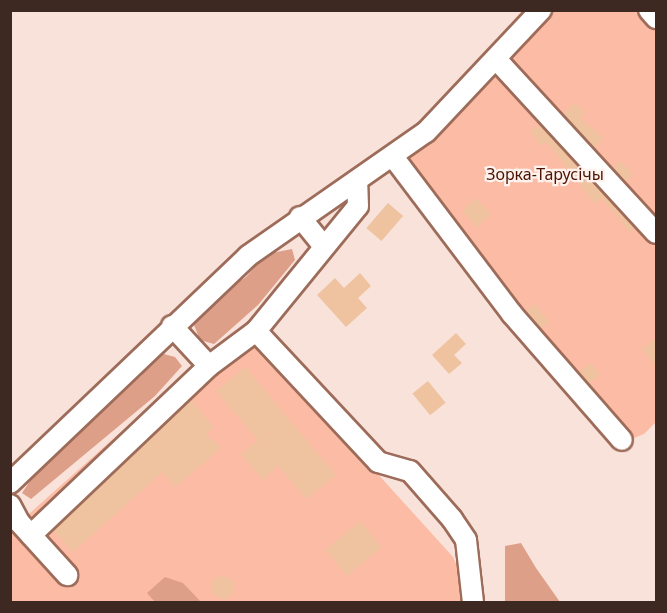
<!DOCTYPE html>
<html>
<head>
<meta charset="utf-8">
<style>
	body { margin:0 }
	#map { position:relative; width:667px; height:613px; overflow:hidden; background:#f9e2da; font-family:"Noto Sans",sans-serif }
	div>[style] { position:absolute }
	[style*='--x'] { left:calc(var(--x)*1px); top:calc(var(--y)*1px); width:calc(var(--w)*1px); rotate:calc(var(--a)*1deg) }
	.green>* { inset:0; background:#fbbba4 }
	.forest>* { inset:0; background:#de9f89 }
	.building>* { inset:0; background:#efc3a0; transform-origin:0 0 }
	.roads { filter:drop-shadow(2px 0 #9d6c5a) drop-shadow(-2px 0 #9d6c5a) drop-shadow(0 2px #9d6c5a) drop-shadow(0 -2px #9d6c5a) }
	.minor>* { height:20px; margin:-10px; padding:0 10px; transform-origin:10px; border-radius:10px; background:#fff }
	span { translate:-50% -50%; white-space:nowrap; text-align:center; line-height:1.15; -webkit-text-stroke:4.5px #fdf2ee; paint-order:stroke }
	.park-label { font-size:16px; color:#4c1400 }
	.frame { position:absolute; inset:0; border:12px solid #3e2922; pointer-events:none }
</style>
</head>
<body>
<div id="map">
	<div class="green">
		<div style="clip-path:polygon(547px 11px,656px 11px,656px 422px,644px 434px,629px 440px,395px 168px)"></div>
		<div style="clip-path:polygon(260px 344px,453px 557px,465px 584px,464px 602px,11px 602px,11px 530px,216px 347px)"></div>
	</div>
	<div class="forest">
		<div style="clip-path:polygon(292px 249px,295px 260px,258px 305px,214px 344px,200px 340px,194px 325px,207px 304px,246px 277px,267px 254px)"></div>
		<div style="clip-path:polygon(156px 352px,175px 357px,182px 366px,155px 396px,31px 499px,22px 493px,46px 457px,105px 399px,141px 376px)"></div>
		<div style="clip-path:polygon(521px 543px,536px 568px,560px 602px,505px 602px,505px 546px)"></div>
		<div style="clip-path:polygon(165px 577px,183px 583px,201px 602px,155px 602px,147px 593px)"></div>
	</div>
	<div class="building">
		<div style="clip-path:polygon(575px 103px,585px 113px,580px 118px,603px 138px,594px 148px,563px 114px)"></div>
		<div style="clip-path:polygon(540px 124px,635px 228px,630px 232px,602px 198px,595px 204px,547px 142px,542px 146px,530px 132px)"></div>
		<div style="left:620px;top:161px;width:19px;height:10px;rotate:47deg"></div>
		<div style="left:476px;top:198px;width:22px;height:19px;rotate:47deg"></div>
		<div style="left:388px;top:203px;width:20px;height:33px;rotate:41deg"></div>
		<div style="clip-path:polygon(360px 273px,371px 286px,358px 298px,367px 308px,346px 327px,317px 295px,335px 278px,344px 288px)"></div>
		<div style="left:535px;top:304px;width:23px;height:11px;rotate:52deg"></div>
		<div style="clip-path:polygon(456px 333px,466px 344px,454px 355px,462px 363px,449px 374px,432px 355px)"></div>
		<div style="clip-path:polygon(657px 338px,657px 367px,642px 349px)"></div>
		<div style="left:591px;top:363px;width:15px;height:15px;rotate:53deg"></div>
		<div style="clip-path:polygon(245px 367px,336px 475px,306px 499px,278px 466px,263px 480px,241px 454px,258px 440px,216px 391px)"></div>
		<div style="left:428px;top:381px;width:28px;height:20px;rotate:51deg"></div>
		<div style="clip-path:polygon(191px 400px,214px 427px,206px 434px,221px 448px,175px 487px,162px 472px,73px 552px,53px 530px)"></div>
		<div style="left:360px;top:521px;width:34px;height:45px;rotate:50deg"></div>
		<div style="clip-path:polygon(222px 575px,233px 581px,234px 593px,224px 600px,213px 594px,212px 581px)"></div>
	</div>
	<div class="roads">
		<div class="minor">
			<div style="--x:649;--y:10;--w:11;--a:49"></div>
			<div style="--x:496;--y:59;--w:236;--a:47.4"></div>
			<div style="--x:394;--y:158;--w:196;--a:52.9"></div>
			<div style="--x:512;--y:314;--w:167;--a:48.9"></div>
			<div style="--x:300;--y:217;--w:38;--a:51"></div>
			<div style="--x:172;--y:326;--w:54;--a:47.2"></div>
			<div style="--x:256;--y:331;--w:179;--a:47"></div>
			<div style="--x:378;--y:462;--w:33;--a:16"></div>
			<div style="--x:410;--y:471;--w:64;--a:48.8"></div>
			<div style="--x:452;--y:519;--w:25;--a:56"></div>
			<div style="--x:466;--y:540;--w:62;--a:83.6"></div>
			<div style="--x:10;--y:483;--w:329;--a:-43.6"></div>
			<div style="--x:248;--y:256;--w:217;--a:-34.9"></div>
			<div style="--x:426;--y:132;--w:168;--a:-46.7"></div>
			<div style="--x:10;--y:505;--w:19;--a:62"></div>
			<div style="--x:19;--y:522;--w:72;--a:47.8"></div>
			<div style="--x:31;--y:535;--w:245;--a:-43.5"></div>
			<div style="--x:209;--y:366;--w:59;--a:-36.7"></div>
			<div style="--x:256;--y:331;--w:161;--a:-50.8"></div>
			<div style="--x:358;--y:206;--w:25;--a:-92"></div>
		</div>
	</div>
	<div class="park-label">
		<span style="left:545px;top:174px">Зорка-Тарусічы</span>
	</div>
	<div class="frame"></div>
</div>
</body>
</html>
